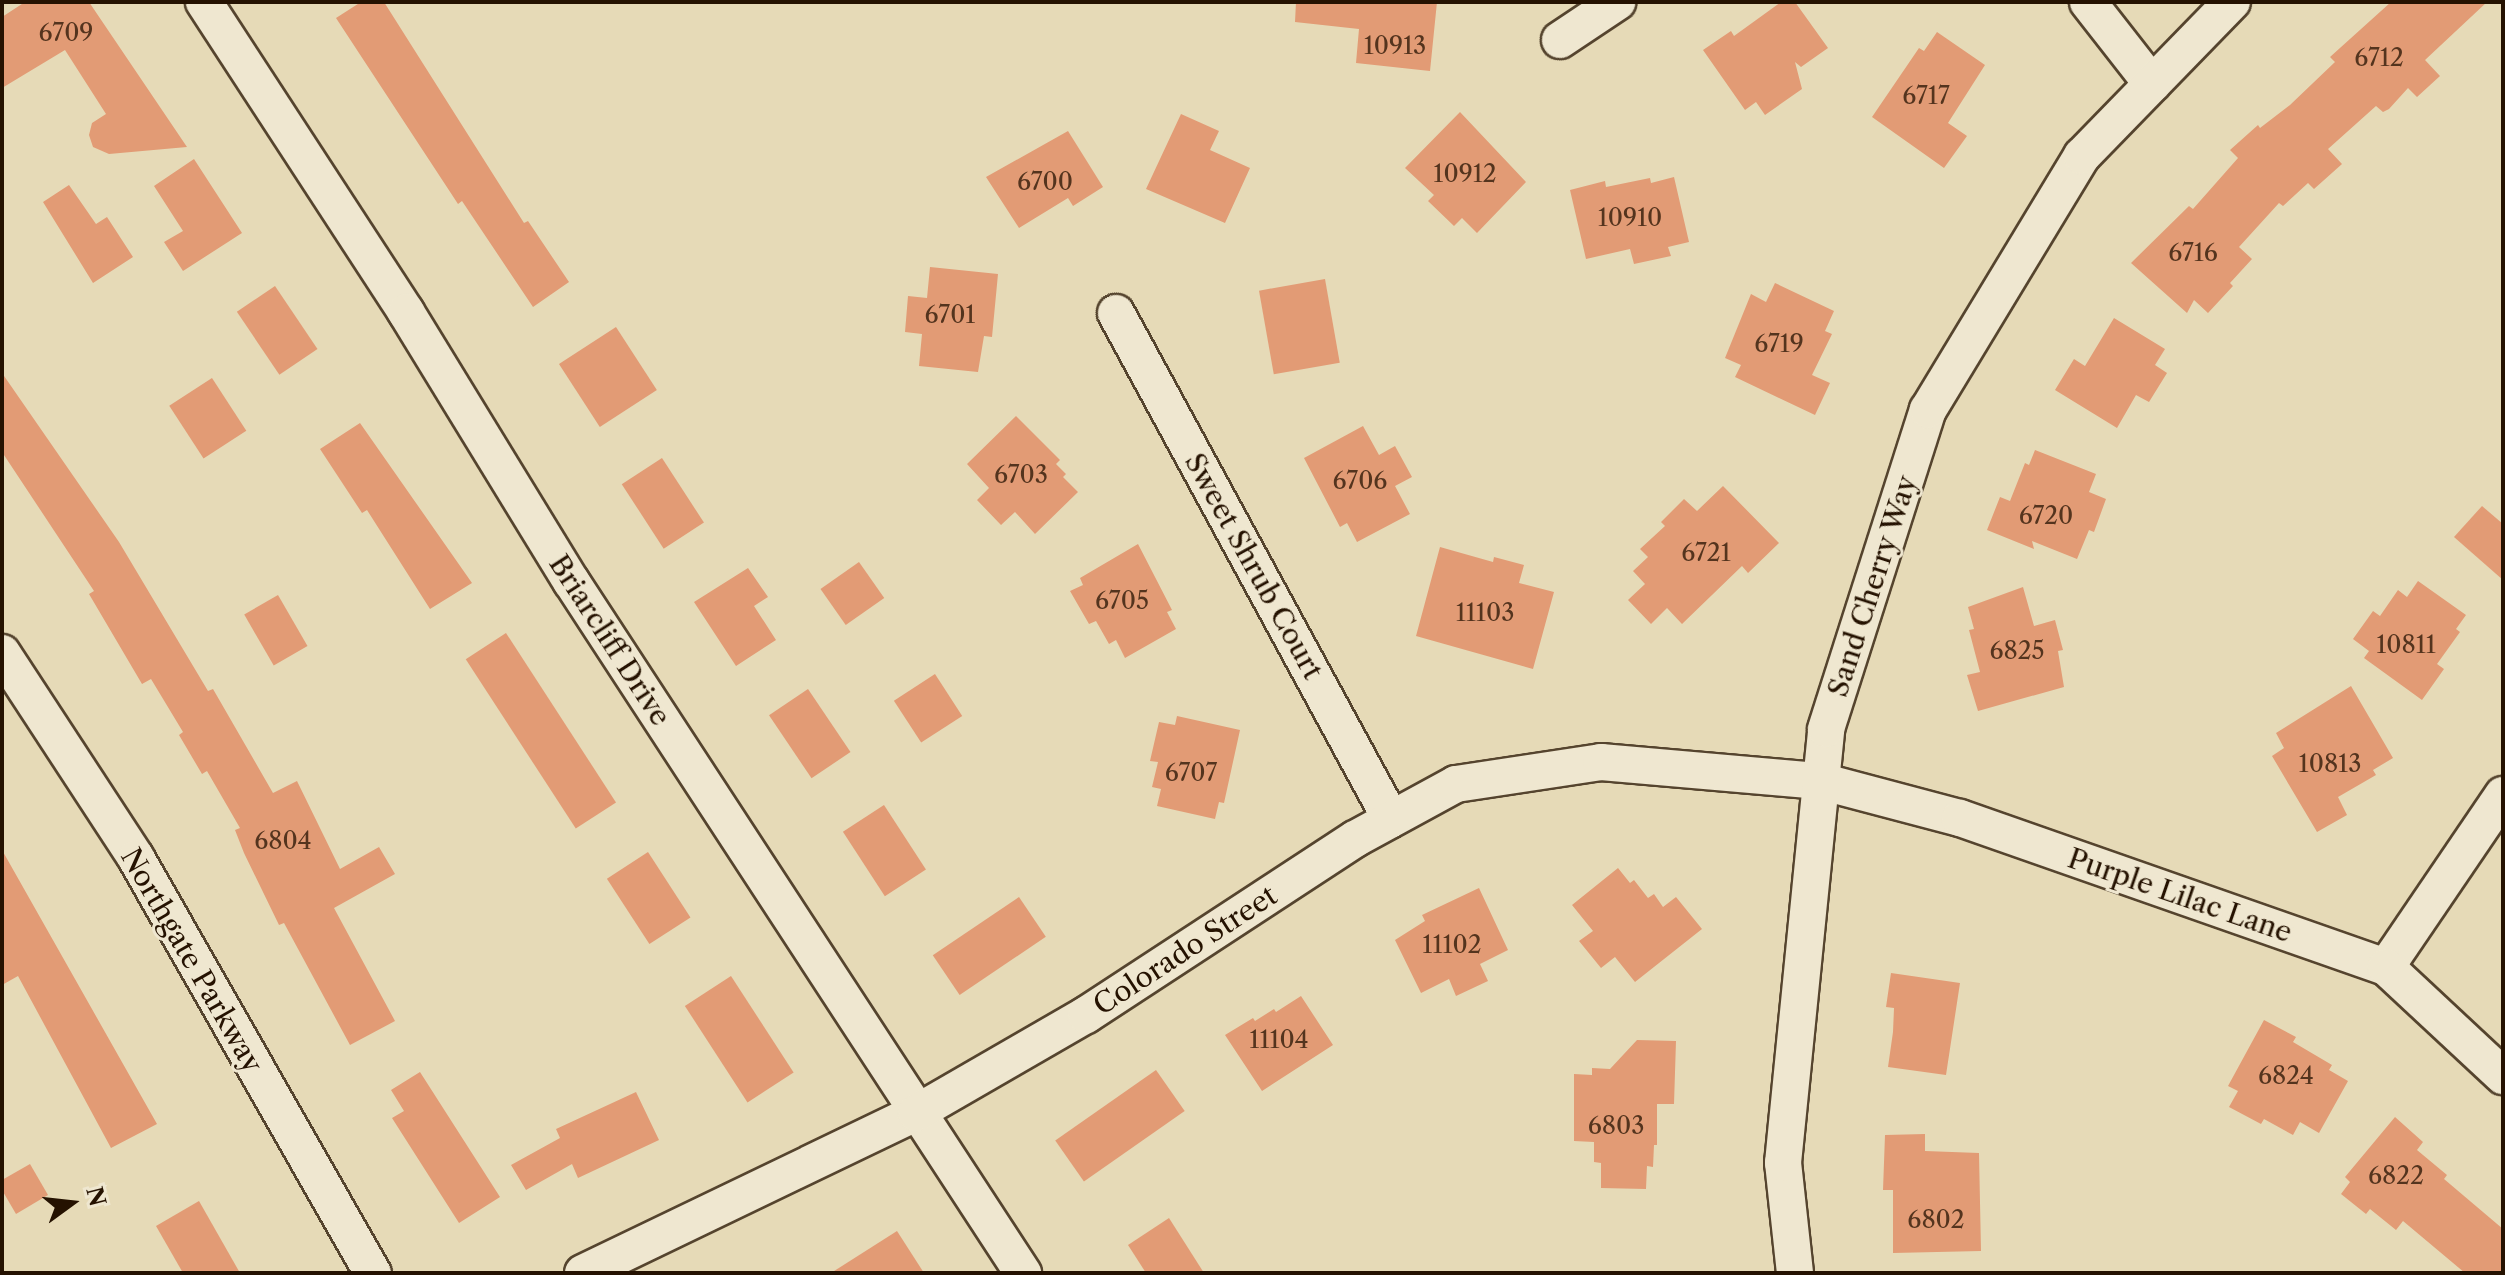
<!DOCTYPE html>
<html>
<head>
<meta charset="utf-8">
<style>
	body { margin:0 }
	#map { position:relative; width:2505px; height:1275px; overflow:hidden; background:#e6dab7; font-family:"Libre Caslon Text",serif }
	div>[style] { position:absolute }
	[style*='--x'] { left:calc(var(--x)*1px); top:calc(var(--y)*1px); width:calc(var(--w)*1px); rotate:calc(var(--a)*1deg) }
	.building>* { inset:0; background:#e29b75; transform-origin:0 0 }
	.roads { filter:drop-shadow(2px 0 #55442e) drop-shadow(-2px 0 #55442e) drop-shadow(0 2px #55442e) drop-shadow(0 -2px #55442e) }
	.street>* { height:36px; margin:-18px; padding:0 18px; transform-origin:18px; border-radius:18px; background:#efe7d0 }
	span { translate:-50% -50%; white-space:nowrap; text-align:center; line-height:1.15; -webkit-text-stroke:6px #efe7d0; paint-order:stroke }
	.number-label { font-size:24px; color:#54341e }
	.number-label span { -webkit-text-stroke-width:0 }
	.street-label { font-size:28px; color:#251201 }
	.frame { position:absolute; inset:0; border:4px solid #251201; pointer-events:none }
	.north { position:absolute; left:32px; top:1163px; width:80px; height:80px; -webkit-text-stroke:6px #efe7d0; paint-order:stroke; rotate:75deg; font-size:22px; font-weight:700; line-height:32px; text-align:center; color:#251201 }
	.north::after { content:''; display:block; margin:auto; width:28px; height:36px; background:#251201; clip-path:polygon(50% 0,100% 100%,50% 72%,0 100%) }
</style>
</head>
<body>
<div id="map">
	<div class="building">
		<div style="clip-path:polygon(25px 2px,89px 2px,187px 147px,109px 154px,93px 147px,89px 135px,92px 123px,106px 114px,65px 50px,2px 88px,2px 17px)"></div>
		<div style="clip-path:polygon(361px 2px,384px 2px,524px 223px,528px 221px,569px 282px,533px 307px,462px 201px,458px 204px,336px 18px)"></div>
		<div style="clip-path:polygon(1296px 2px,1437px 2px,1430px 71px,1356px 63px,1359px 29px,1295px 22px)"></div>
		<div style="clip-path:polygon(1781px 2px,1795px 2px,1828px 48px,1801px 67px,1795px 62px,1802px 89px,1765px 115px,1756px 102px,1745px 110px,1703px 50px,1731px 31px,1734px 36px)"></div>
		<div style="clip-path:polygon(2391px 2px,2487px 2px,2425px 60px,2440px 76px,2417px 97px,2408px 88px,2389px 109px,2383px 112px,2376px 106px,2328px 149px,2342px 164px,2314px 189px,2308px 183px,2283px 206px,2279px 203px,2239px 247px,2252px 259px,2230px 283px,2233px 286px,2208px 313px,2194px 300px,2187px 313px,2131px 263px,2189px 206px,2193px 209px,2238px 158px,2230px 150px,2258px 125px,2260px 128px,2290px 105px,2335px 62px,2330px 57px)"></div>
		<div style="clip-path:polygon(1937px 32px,1985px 65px,1948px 123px,1967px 136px,1944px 168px,1872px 117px,1919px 48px,1924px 51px)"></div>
		<div style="clip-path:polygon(1460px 112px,1526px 182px,1477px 233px,1462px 218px,1454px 226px,1428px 201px,1434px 195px,1405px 168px)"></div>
		<div style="clip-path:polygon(1181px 114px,1219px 131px,1210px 150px,1250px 168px,1225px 223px,1146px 189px)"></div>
		<div style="clip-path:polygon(1068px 131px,1103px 187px,1073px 206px,1068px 198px,1019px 228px,986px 177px)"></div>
		<div style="clip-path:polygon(194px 159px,242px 233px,183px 271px,164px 242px,183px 231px,154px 186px)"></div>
		<div style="clip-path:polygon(1674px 177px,1689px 242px,1668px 247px,1671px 256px,1634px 264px,1630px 249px,1586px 259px,1570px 190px,1605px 181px,1606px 187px,1650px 178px,1651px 183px)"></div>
		<div style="clip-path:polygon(69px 185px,96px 224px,107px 217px,133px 257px,93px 283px,43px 202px)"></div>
		<div style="clip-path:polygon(930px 267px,998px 274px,992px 337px,984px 336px,978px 372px,919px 366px,922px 334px,905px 332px,908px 296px,927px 298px)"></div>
		<div style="left:1325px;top:279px;width:85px;height:67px;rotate:80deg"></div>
		<div style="clip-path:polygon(1775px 283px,1834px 311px,1825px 331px,1832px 334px,1812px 375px,1830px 383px,1815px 415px,1735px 377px,1741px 365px,1725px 358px,1751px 294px,1766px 302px)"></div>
		<div style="left:275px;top:286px;width:76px;height:46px;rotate:56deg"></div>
		<div style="clip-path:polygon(2114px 318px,2165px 349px,2155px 365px,2167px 373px,2149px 402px,2136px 395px,2117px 428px,2055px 390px,2074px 359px,2085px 366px)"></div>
		<div style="left:616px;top:327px;width:75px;height:68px;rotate:57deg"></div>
		<div style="clip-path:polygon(2px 373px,119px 542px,208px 691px,213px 689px,273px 793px,297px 781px,340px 869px,379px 847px,395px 874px,334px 908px,395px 1021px,350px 1045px,284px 923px,279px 925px,244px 853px,235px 830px,240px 828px,207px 771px,202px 774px,179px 735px,183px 732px,151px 679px,142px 684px,89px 594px,94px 591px,2px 452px)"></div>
		<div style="left:212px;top:378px;width:63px;height:51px;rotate:57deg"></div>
		<div style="clip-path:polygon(1016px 416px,1060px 460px,1056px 464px,1066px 474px,1063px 477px,1078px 492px,1035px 534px,1015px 512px,1001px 525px,977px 500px,989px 488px,967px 464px)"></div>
		<div style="clip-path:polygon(360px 423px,472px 583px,430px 609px,367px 510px,362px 513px,320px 449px)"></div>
		<div style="clip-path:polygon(1363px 426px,1379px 455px,1395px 446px,1412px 477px,1395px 486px,1410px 514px,1357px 542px,1347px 523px,1340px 527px,1304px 458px)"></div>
		<div style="clip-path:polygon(2035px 450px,2096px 474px,2089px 492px,2106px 499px,2094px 532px,2089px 530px,2077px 559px,2032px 541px,2034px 549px,1987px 530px,2000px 497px,2010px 501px,2025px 463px,2029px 465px)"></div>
		<div style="left:662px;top:458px;width:77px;height:48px;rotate:57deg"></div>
		<div style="clip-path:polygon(1723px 486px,1779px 543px,1748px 573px,1742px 566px,1682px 624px,1667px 608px,1651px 624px,1628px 600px,1645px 584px,1633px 571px,1648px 557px,1640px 549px,1665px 526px,1661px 522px,1684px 499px,1697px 511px)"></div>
		<div style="clip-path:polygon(2482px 506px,2503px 524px,2503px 580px,2454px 537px)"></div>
		<div style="clip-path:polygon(1138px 544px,1172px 610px,1167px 612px,1176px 629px,1125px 658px,1116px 640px,1109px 644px,1096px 621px,1089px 624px,1070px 591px,1083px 585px,1080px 578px)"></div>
		<div style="clip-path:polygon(1440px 547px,1493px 562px,1494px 557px,1524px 565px,1519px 583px,1554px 592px,1533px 669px,1416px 636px)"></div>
		<div style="left:859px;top:562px;width:44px;height:47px;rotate:55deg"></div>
		<div style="clip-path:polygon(748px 568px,768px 597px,754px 606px,776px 640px,736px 666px,694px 602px)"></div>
		<div style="clip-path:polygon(2418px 581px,2466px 615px,2456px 629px,2460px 632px,2437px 664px,2444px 669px,2422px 700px,2364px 658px,2369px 651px,2353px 639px,2373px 611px,2380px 616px,2398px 590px,2407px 597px)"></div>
		<div style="clip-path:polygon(2023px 587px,2034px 626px,2055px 620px,2063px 650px,2058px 651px,2064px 687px,1978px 711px,1967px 675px,1980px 672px,1969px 630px,1974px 629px,1968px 607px)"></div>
		<div style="left:278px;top:595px;width:59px;height:39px;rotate:60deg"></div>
		<div style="left:506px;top:633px;width:202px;height:48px;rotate:57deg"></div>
		<div style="left:935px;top:674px;width:50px;height:49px;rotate:57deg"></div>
		<div style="clip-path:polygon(2351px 686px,2393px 758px,2373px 770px,2376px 775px,2338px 797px,2347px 815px,2317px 832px,2272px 756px,2284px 748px,2276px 733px)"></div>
		<div style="left:808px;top:689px;width:76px;height:47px;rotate:56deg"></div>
		<div style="clip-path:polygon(1177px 716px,1240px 730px,1224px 803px,1219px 802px,1215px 819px,1157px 806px,1161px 789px,1152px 787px,1158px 762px,1150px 761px,1159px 722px,1175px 725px)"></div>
		<div style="left:884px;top:805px;width:77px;height:49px;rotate:57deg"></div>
		<div style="clip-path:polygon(2px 850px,157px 1124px,111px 1148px,18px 976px,2px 985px)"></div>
		<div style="left:648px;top:852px;width:78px;height:49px;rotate:57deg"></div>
		<div style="clip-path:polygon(1618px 868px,1630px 883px,1634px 880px,1648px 898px,1654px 894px,1663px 907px,1676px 897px,1702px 929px,1635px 982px,1615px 957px,1601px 968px,1579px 941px,1593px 931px,1572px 905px)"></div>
		<div style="clip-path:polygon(1479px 888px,1508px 950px,1480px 964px,1488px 981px,1456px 996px,1449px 979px,1421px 993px,1395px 940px,1425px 921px,1422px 915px)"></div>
		<div style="left:1019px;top:897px;width:48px;height:104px;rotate:56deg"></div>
		<div style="clip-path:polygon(1891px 973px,1960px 983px,1946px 1075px,1888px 1067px,1893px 1032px,1894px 1008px,1886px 1007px)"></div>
		<div style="left:731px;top:976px;width:115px;height:55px;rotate:57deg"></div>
		<div style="clip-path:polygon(1301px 996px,1333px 1045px,1262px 1091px,1225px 1035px,1253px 1018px,1255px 1021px,1274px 1009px,1276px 1012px)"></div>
		<div style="clip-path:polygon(2264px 1020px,2296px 1037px,2293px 1042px,2332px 1065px,2329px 1070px,2348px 1081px,2319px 1133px,2300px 1122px,2293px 1135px,2264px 1119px,2261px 1124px,2229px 1107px,2238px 1091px,2228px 1086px)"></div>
		<div style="clip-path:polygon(1637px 1040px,1676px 1041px,1674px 1104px,1657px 1104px,1657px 1145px,1654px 1145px,1653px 1167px,1647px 1166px,1646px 1189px,1601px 1188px,1601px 1163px,1594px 1162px,1594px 1142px,1574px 1141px,1574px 1074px,1592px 1075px,1592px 1068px,1610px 1069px)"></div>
		<div style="left:1156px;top:1070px;width:50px;height:123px;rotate:55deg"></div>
		<div style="clip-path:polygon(420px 1072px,500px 1197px,459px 1223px,392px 1118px,404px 1111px,391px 1090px)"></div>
		<div style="clip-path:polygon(636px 1092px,659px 1140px,578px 1178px,572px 1164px,526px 1190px,511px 1165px,560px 1138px,556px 1129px)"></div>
		<div style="clip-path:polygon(2395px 1117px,2423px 1142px,2417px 1150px,2447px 1175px,2444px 1179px,2503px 1229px,2503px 1273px,2465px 1273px,2403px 1221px,2396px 1230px,2370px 1209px,2366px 1214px,2341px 1194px,2350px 1182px,2345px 1177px)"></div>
		<div style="clip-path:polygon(1925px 1134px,1925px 1151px,1979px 1153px,1981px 1251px,1893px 1253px,1893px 1190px,1883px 1190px,1885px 1135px)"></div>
		<div style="clip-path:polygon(30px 1164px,48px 1195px,16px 1214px,2px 1190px,2px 1180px)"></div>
		<div style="clip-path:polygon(199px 1201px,240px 1273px,183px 1273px,156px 1226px)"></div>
		<div style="clip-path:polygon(1169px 1218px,1204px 1273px,1146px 1273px,1128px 1245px)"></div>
		<div style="clip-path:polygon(897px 1231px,924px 1273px,831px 1273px)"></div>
	</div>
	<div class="roads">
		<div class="street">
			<div style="--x:204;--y:2;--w:370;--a:56.9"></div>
			<div style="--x:406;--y:312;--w:316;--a:58.5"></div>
			<div style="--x:571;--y:581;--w:827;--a:56.85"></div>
			<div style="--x:2088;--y:2;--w:104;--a:52"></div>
			<div style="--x:1560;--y:40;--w:69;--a:-33.7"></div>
			<div style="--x:1116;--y:313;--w:576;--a:61.48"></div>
			<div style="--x:2;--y:653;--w:245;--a:56.8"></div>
			<div style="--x:136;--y:858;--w:478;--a:60.3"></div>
			<div style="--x:2386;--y:967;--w:208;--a:-55.8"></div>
			<div style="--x:583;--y:1273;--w:369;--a:-25.7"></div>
			<div style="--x:916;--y:1113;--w:196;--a:-30"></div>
			<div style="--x:1086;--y:1015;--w:321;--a:-33.2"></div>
			<div style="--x:1355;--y:839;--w:115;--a:-28.6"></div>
			<div style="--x:1456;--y:784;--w:147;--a:-8.6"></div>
			<div style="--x:1601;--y:762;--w:220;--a:5"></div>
			<div style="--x:1820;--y:781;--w:145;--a:14.8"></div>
			<div style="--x:1960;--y:818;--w:451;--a:19.3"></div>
			<div style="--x:2386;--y:967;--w:160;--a:43"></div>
			<div style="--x:1795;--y:1273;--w:111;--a:-96.2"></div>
			<div style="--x:1783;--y:1163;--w:436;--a:-84.3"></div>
			<div style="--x:1826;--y:729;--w:335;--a:-72.3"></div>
			<div style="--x:1928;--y:410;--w:297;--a:-58.8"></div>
			<div style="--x:2082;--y:156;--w:215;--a:-45.8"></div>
		</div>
	</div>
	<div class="number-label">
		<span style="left:66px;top:33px">6709</span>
		<span style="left:1395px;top:46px">10913</span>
		<span style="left:2379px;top:58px">6712</span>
		<span style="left:1926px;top:96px">6717</span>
		<span style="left:1465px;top:174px">10912</span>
		<span style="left:1045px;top:182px">6700</span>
		<span style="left:1630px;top:218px">10910</span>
		<span style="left:2193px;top:253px">6716</span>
		<span style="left:950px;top:315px">6701</span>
		<span style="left:1779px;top:344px">6719</span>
		<span style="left:1021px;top:475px">6703</span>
		<span style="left:1360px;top:481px">6706</span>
		<span style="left:2046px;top:516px">6720</span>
		<span style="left:1706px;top:553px">6721</span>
		<span style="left:1122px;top:601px">6705</span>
		<span style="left:1485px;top:613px">11103</span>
		<span style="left:2406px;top:645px">10811</span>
		<span style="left:2017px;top:651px">6825</span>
		<span style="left:2330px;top:764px">10813</span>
		<span style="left:1191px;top:773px">6707</span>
		<span style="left:283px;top:841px">6804</span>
		<span style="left:1452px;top:945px">11102</span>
		<span style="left:1279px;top:1040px">11104</span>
		<span style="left:2286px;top:1076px">6824</span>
		<span style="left:1616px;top:1126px">6803</span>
		<span style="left:2396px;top:1176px">6822</span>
		<span style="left:1936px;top:1220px">6802</span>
	</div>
	<div class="street-label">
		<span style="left:1254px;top:566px;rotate:61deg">Sweet Shrub Court</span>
		<span style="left:1872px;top:586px;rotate:-72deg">Sand Cherry Way</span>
		<span style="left:610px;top:640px;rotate:57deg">Briarcliff Drive</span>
		<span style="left:2180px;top:895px;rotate:19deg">Purple Lilac Lane</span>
		<span style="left:1185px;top:950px;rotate:-33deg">Colorado Street</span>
		<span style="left:192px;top:960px;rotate:60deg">Northgate Parkway</span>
	</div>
	<div class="frame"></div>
	<div class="north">N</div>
</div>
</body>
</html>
